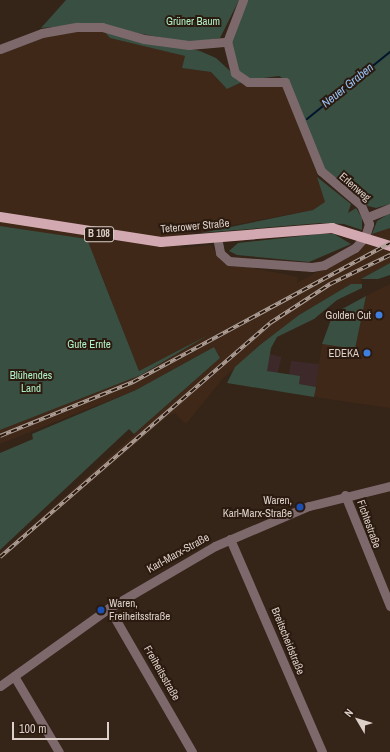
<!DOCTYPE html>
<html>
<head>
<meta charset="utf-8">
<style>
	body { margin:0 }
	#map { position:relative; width:390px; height:752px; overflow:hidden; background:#352418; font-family:"Archivo Narrow",sans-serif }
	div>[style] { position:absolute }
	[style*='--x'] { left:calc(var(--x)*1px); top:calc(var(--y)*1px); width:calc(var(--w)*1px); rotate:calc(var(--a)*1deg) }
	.built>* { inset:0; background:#3f2818 }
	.industrial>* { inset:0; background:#3d292a; transform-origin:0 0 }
	.green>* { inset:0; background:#394f41 }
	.stream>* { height:2px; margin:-1px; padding:0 1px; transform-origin:1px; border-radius:1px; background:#01142d }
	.minor>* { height:9px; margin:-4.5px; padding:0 4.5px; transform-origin:4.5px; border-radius:4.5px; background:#7d696c }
	.major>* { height:10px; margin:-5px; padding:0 5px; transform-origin:5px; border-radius:5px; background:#d2a9b0 }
	.rail>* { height:3.5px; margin-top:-1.75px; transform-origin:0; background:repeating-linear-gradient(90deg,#2b1a0f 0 6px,#aea098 0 12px); box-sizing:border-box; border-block:1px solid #aea098 }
	.dots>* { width:11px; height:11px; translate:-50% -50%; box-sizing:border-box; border:2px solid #2b1a0f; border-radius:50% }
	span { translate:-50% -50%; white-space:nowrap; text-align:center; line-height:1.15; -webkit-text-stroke:4px #2b1a0f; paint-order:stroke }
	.shield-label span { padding:1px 3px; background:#2b1a0f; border:1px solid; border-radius:3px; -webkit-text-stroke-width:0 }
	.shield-label { font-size:10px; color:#dcd0c9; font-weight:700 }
	.park-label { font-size:11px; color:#aff1c7 }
	.street-label { font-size:11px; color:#dcd0c9 }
	.poi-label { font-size:11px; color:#dcd0c9 }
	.right { translate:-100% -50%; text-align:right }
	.left { translate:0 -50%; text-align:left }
	.water-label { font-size:12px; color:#98c3f7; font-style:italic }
	.north { position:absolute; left:338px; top:700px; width:40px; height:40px; -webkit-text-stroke:3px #2b1a0f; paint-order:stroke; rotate:308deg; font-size:11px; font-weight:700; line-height:16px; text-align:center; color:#dcd0c9 }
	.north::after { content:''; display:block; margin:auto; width:14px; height:18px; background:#dcd0c9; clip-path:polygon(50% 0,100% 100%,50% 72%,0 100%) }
	.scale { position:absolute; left:12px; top:722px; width:97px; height:18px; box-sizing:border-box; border:2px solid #dcd0c9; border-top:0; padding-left:5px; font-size:12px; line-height:14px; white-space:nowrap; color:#dcd0c9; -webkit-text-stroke:3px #2b1a0f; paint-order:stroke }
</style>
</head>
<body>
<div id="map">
	<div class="built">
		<div style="clip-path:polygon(102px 29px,110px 38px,186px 56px,182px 68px,211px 72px,227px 89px,242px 82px,284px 86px,316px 170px,325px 202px,313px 210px,180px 235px,181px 248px,211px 245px,223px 262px,298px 277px,297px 283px,361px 248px,372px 234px,390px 228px,390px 263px,361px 279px,362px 284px,351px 284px,299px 315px,224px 377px,186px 424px,175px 413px,169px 415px,0 560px,0 554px,220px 358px,214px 347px,136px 390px,0 444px,0 430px,141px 375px,204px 337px,139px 371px,96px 261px,33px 231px,0 226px,0 51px,53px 32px)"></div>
		<div style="clip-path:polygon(390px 284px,390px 408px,314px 397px,322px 344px,355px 349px,366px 296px)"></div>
	</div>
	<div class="industrial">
		<div style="left:270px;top:354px;width:12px;height:17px;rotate:14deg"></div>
		<div style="clip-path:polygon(291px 361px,319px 364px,316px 387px,299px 384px,289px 374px)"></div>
	</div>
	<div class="green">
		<div style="clip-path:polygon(66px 0,239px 0,220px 38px,190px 43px,90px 24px,41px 28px)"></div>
		<div style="clip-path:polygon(245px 0,390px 0,390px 204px,376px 208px,368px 206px,324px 168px,286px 80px,279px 76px,249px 80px,237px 73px,230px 47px)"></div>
		<div style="clip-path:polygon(102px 29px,200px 51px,216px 58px,242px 82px,227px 89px,211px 72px,182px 68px,185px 56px,110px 38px)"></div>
		<div style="clip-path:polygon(317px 177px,351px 204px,348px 213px,356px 208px,362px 218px,362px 230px,344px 224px,321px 223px,201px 233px,313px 210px,325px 202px)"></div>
		<div style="clip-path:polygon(390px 213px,390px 228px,372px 234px,377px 221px)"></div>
		<div style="clip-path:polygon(0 226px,87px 239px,139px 371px,208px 335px,141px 375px,0 430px)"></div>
		<div style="clip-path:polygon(319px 234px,334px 234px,351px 244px,309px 262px,237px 255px,229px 251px,238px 243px)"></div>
		<div style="clip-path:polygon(390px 263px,390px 275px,378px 279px,361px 279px)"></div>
		<div style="clip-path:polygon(351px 284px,362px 284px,362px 288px,337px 300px,314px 319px,277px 337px,271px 348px,267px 371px,300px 376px,299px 384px,316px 387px,314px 397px,227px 383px,235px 367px,260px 345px,299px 315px)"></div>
		<div style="clip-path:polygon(366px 296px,355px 349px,322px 344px,333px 314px)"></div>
		<div style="clip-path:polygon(214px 347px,220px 358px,134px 434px,129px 429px,0 550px,0 453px,33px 439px,32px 434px,136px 390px)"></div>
	</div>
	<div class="stream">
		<div style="--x:307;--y:119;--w:107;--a:-38.9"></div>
	</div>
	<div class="minor">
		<div style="--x:0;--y:49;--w:45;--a:-20.9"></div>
		<div style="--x:42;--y:33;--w:36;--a:-10"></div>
		<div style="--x:77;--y:27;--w:25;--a:0"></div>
		<div style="--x:102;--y:27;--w:44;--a:15.9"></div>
		<div style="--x:144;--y:39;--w:45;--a:7.6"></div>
		<div style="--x:189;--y:45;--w:38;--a:-5"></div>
		<div style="--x:368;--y:217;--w:24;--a:-22"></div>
		<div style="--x:217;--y:237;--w:16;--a:79"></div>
		<div style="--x:220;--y:253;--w:12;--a:42"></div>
		<div style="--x:229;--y:261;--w:83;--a:4.1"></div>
		<div style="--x:312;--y:267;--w:12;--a:-9"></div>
		<div style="--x:324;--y:265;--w:35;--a:-29"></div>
		<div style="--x:355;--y:248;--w:15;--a:-48"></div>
		<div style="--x:365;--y:237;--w:14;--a:-73"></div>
		<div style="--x:369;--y:224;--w:21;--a:-113"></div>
		<div style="--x:361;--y:205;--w:52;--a:-139.6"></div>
		<div style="--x:321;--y:171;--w:96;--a:-112"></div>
		<div style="--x:285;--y:82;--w:37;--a:180"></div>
		<div style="--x:248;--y:82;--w:16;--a:-145"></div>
		<div style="--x:235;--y:73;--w:32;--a:-104"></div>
		<div style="--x:227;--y:42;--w:45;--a:-69.1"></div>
		<div style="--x:345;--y:495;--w:120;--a:67.9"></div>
		<div style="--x:230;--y:539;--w:232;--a:66.6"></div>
		<div style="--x:109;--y:608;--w:166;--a:60"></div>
		<div style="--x:14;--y:676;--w:88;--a:59.4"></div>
		<div style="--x:0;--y:686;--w:134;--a:-35.6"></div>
		<div style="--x:109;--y:608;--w:123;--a:-30.3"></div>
		<div style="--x:215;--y:546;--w:102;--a:-23.1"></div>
		<div style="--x:309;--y:506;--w:83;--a:-13.9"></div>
	</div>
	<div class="major">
		<div style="--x:0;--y:217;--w:163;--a:8.8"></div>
		<div style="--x:161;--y:242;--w:172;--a:-4.7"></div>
		<div style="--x:332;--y:228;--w:61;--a:17.2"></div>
	</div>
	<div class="rail">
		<div style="--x:0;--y:436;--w:144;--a:-22.1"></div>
		<div style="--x:133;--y:382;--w:292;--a:-28.4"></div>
		<div style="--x:0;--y:557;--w:357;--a:-40.9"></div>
		<div style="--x:270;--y:323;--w:72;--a:-33"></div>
		<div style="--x:330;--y:284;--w:67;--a:-25.8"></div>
	</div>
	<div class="dots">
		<div style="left:379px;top:315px;background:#3f7fe0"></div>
		<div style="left:367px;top:353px;background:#3f7fe0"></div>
		<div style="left:300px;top:507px;background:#1a4fb4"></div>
		<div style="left:101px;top:610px;background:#1a4fb4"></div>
	</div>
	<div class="shield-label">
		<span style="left:99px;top:234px">B 108</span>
	</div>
	<div class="park-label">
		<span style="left:193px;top:21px">Grüner Baum</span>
		<span style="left:89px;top:344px">Gute Ernte</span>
		<span style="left:31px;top:382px">Blühendes<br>Land</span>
	</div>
	<div class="street-label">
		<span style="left:355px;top:187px;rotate:41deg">Erlenweg</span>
		<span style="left:195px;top:226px;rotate:-5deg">Teterower Straße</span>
		<span style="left:369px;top:524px;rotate:70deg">Fichtestraße</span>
		<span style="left:178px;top:553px;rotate:-29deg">Karl-Marx-Straße</span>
		<span style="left:288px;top:641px;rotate:68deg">Breitscheidstraße</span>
		<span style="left:162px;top:673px;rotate:60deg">Freiheitsstraße</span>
	</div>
	<div class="poi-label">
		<span class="right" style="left:371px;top:315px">Golden Cut</span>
		<span class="right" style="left:359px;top:353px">EDEKA</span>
		<span class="right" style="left:292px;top:507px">Waren,<br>Karl-Marx-Straße</span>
		<span class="left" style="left:109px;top:610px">Waren,<br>Freiheitsstraße</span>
	</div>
	<div class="water-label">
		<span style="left:348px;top:86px;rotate:-39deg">Neuer Graben</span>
	</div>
	<div class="north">N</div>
	<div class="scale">100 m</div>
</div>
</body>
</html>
